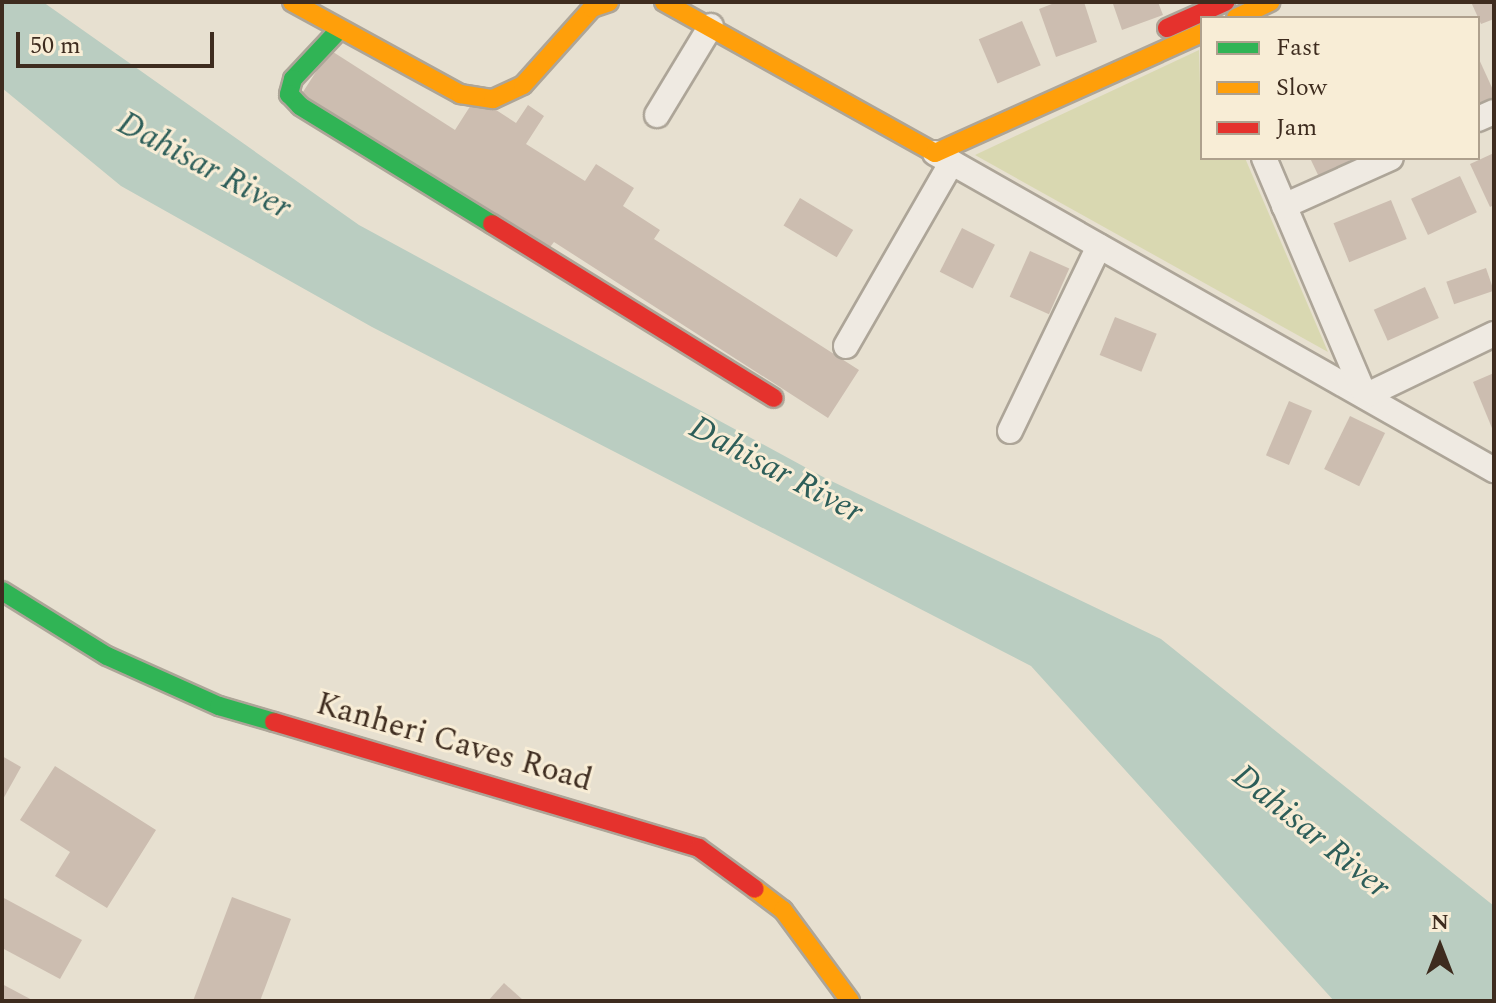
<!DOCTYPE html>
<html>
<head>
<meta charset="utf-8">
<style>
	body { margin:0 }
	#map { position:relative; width:1496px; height:1003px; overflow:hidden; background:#e7e0d0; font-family:Spectral,serif }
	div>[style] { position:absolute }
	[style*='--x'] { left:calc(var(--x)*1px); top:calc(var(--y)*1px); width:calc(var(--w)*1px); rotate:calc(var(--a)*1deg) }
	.green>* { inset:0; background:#d9d8b1 }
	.water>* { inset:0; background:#bacdc1 }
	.building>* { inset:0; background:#ccbdb0; transform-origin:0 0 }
	.roads { filter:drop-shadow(2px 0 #ada598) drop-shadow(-2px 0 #ada598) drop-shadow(0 2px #ada598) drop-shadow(0 -2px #ada598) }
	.street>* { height:24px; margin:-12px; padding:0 12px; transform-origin:12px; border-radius:12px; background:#efeae2 }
	.fast>* { height:18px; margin:-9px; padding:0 9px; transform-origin:9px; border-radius:9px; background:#30b455 }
	.slow>* { height:18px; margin:-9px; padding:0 9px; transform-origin:9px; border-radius:9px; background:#ff9f0a }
	.jam>* { height:18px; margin:-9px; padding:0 9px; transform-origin:9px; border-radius:9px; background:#e5322d }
	span { translate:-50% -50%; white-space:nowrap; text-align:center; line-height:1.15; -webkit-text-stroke:6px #f8edd6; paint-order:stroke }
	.street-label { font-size:32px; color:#3e2c1f }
	.water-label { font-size:34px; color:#2d5e59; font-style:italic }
	.frame { position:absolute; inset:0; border:4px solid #3e2c1f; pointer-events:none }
	.legend { position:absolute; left:1200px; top:16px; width:280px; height:144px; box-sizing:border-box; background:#f8edd6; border:2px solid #aea08d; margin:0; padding:10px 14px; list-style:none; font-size:24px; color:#3e2c1f }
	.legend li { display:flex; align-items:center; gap:16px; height:40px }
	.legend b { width:40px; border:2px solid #aea08d }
	.north { position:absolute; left:1400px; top:907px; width:80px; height:80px; -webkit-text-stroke:6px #f8edd6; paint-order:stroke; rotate:0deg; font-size:22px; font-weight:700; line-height:32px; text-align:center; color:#3e2c1f }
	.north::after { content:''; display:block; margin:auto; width:28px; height:36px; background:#3e2c1f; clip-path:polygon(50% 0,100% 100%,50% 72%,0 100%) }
	.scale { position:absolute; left:16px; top:32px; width:198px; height:36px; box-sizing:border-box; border:4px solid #3e2c1f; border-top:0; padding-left:10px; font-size:24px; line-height:28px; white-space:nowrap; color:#3e2c1f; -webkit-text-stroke:6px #f8edd6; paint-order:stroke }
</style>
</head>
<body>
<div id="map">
	<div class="green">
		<div style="clip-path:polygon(1199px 50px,1202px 158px,1245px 158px,1328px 352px,975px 155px)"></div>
	</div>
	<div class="water">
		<div style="clip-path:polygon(2px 2px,43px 2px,359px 225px,825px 478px,1161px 639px,1494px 906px,1494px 1001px,1334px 1001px,1031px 666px,372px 327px,121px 186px,2px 88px)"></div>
	</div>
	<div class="building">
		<div style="clip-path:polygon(1057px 2px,1084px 2px,1097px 42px,1056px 57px,1039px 9px)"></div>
		<div style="clip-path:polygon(1158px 2px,1163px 15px,1122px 30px,1113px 4px)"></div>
		<div style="clip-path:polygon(1471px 2px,1494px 2px,1494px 19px,1481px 24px)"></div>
		<div style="left:1022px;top:21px;width:48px;height:47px;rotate:67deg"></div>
		<div style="clip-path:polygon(330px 50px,455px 130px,476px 97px,516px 123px,528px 105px,544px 116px,526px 144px,585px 181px,596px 164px,634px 188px,623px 206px,660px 230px,654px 239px,859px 370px,828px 418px,554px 242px,547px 251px,301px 95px)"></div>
		<div style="clip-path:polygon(1478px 57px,1494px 92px,1494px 105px,1478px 112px)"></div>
		<div style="clip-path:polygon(1494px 153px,1494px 205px,1490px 207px,1470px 164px)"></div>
		<div style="clip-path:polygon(1310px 158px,1349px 158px,1350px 162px,1319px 177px)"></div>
		<div style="left:1460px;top:176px;width:40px;height:54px;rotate:65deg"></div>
		<div style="left:800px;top:198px;width:62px;height:32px;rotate:31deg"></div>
		<div style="left:1391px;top:200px;width:42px;height:62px;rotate:68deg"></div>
		<div style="left:962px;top:228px;width:37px;height:49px;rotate:27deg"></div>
		<div style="left:1030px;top:251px;width:43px;height:50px;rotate:24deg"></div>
		<div style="left:1486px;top:268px;width:24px;height:42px;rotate:71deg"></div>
		<div style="left:1425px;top:287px;width:34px;height:56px;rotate:66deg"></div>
		<div style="left:1115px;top:317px;width:45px;height:41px;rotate:22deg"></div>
		<div style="clip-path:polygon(1494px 373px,1494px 433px,1473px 382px)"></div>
		<div style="left:1289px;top:401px;width:25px;height:59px;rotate:23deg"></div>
		<div style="left:1350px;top:416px;width:39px;height:59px;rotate:26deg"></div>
		<div style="clip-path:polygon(2px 756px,21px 767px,2px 801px)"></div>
		<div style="clip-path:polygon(55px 766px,156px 830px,107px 908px,55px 876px,70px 852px,20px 820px)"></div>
		<div style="clip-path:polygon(2px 897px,82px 940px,60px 979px,2px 948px)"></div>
		<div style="clip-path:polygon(232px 897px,291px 919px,260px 1001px,193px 1001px)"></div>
		<div style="clip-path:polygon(504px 983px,524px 1001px,488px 1001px)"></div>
		<div style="clip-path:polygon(2px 984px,34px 1001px,2px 1001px)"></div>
	</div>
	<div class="roads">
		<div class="street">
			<div style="--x:657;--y:115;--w:104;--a:-58.8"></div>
			<div style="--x:1478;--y:119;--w:17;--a:-24"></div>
			<div style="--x:935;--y:153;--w:643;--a:29.56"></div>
			<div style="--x:1264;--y:158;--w:259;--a:67"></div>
			<div style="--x:1365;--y:396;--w:143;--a:-25.7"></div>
			<div style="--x:1284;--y:206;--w:117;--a:-24.2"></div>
			<div style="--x:846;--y:346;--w:212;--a:-60.1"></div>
			<div style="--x:1010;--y:431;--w:205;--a:-64.3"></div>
		</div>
		<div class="fast">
			<div style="--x:339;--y:30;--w:67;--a:133.2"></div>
			<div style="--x:293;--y:79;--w:16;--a:105"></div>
			<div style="--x:289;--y:94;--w:16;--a:47"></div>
			<div style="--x:300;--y:106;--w:225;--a:31.6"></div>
			<div style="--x:2;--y:591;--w:123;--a:31.8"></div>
			<div style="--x:107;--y:656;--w:123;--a:24.1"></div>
			<div style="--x:219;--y:706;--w:57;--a:16.2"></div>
		</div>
		<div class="slow">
			<div style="--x:292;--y:2;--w:192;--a:28.7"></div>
			<div style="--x:460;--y:94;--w:33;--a:9"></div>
			<div style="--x:493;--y:99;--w:33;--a:-25"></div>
			<div style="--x:523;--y:85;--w:103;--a:-48.1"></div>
			<div style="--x:592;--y:8;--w:18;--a:-19"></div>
			<div style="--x:664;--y:2;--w:310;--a:29.1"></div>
			<div style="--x:935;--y:153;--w:293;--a:-24.2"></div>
			<div style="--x:1236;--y:18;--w:38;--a:-25"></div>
			<div style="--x:755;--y:889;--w:35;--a:37"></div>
			<div style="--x:783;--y:910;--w:113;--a:53.6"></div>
		</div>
		<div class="jam">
			<div style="--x:1167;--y:28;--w:64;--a:-24.1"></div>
			<div style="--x:492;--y:224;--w:331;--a:31.7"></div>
			<div style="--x:274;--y:722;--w:443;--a:16.5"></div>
			<div style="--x:699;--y:848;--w:69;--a:36.2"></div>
		</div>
	</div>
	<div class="street-label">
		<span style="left:454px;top:743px;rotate:16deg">Kanheri Caves Road</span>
	</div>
	<div class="water-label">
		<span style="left:204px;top:166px;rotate:28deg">Dahisar River</span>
		<span style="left:776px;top:470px;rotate:28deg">Dahisar River</span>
		<span style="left:1311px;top:832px;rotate:39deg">Dahisar River</span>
	</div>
	<div class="frame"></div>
	<ul class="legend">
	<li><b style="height:10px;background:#30b455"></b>Fast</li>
	<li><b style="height:10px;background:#ff9f0a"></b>Slow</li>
	<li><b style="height:10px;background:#e5322d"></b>Jam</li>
	</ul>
	<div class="north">N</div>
	<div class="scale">50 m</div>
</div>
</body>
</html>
